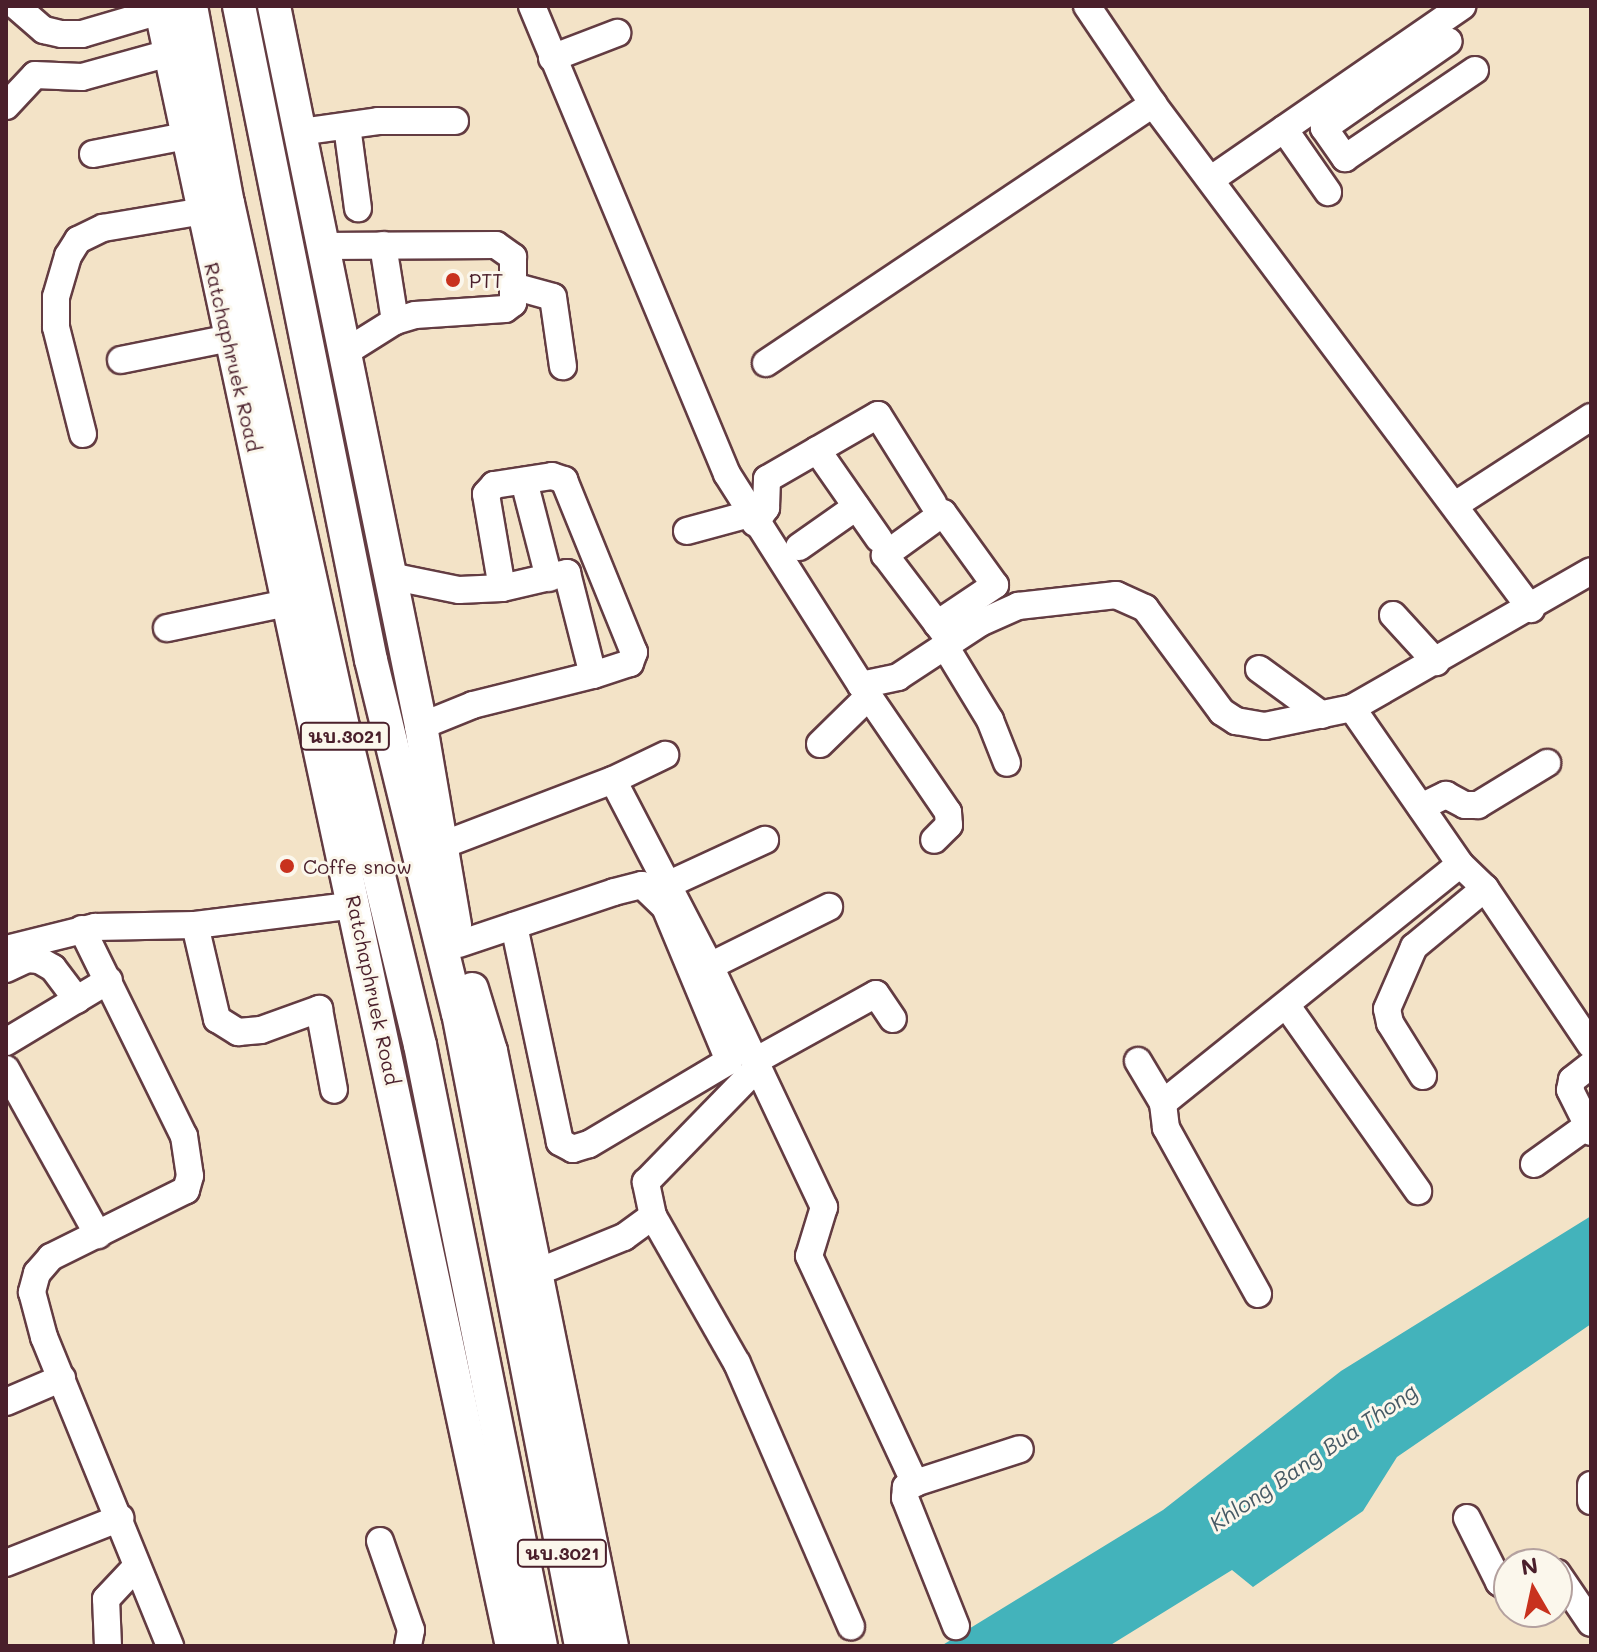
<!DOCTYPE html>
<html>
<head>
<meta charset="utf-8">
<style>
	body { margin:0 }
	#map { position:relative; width:1597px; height:1652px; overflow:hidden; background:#f3e3c7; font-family:Mali,"Playpen Sans Thai",sans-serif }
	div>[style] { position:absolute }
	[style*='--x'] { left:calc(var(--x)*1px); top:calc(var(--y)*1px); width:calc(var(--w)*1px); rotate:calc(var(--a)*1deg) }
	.water>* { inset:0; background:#43b3bb }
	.roads { filter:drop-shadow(2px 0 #633c42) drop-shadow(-2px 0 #633c42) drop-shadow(0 2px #633c42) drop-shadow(0 -2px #633c42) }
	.minor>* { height:26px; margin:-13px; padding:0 13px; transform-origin:13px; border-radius:13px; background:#fff }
	.major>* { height:32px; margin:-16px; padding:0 16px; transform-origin:16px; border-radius:16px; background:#fff }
	.dots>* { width:22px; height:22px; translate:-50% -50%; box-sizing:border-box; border:4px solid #fbf7ec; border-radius:50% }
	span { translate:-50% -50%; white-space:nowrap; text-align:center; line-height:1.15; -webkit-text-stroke:6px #fbf7ec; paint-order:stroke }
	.shield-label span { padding:2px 6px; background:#fbf7ec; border:2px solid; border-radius:6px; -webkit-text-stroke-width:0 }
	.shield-label { font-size:18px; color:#4a1f2b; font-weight:700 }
	.poi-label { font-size:20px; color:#4a1f2b }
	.left { translate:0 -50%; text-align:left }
	.street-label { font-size:20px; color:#4a1f2b }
	.water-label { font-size:22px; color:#475a65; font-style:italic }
	.frame { position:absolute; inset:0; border:8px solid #4a1f2b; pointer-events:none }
	.north { position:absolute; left:1493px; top:1548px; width:80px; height:80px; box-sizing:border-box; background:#fbf7ec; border:2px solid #b4a19f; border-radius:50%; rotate:351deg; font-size:22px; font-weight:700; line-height:32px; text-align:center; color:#4a1f2b }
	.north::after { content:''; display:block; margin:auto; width:28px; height:36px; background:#c8321e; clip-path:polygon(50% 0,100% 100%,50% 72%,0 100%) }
</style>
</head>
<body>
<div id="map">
	<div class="water">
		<div style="clip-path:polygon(1591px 1216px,1591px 1324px,1397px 1457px,1363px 1511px,1253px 1587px,1232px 1570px,1109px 1646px,941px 1646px,1163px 1510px,1341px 1371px)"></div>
	</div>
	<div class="roads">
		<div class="minor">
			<div style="--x:16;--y:6;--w:37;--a:41"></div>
			<div style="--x:44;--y:30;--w:18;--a:13"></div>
			<div style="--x:62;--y:34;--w:20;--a:0"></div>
			<div style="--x:82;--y:34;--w:81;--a:-16.4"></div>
			<div style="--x:532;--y:6;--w:507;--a:67.38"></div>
			<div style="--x:727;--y:474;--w:250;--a:57.6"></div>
			<div style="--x:861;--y:685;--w:38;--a:-12"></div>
			<div style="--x:898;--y:677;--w:98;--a:-33.4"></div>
			<div style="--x:980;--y:623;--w:42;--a:-24.1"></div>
			<div style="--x:1018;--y:606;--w:99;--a:-6.4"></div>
			<div style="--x:1116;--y:595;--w:32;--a:24"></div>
			<div style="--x:1145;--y:608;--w:129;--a:53.5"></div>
			<div style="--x:1222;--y:712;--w:17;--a:33"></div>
			<div style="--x:1236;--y:721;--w:29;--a:10"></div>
			<div style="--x:1265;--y:726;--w:89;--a:-11.7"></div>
			<div style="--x:1352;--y:708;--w:275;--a:-29.8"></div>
			<div style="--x:1087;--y:6;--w:118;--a:56"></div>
			<div style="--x:1153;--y:104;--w:631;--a:53.18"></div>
			<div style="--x:552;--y:58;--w:70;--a:-21"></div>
			<div style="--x:1354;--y:85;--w:18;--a:56"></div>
			<div style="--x:1364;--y:100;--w:103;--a:-34.8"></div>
			<div style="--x:1364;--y:100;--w:49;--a:145"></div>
			<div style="--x:1324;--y:128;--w:37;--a:55"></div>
			<div style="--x:1345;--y:158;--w:157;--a:-34.1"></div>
			<div style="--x:6;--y:106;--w:42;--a:-46.9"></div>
			<div style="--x:35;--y:75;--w:47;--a:2.4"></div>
			<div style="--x:82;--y:77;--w:90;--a:-15.4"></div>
			<div style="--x:347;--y:126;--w:83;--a:82.4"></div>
			<div style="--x:1284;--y:129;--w:77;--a:55.1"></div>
			<div style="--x:300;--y:132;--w:79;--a:-8"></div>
			<div style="--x:378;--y:121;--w:77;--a:0"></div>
			<div style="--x:93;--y:154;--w:95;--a:-11"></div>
			<div style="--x:1213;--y:178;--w:303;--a:-34.6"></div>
			<div style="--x:383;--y:245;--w:77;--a:81"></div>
			<div style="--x:321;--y:246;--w:175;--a:-0.3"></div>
			<div style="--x:496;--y:245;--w:21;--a:35"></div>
			<div style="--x:513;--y:257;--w:46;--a:90"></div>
			<div style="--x:513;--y:303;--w:10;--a:143"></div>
			<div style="--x:505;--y:309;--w:90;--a:176.2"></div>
			<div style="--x:415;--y:315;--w:21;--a:163"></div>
			<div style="--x:395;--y:321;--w:60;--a:147.9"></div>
			<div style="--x:513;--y:286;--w:41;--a:15.4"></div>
			<div style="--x:553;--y:297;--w:70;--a:81.8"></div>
			<div style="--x:121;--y:360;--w:111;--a:-11.4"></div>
			<div style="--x:766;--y:363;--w:466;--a:-33.8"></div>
			<div style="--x:83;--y:434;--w:110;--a:-104.2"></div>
			<div style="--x:56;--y:327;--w:30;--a:-90"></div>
			<div style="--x:56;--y:297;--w:43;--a:-73.7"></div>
			<div style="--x:68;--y:256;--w:19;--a:-58"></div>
			<div style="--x:78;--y:240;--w:28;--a:-26"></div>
			<div style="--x:103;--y:228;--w:101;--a:-9.6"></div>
			<div style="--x:817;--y:450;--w:108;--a:55.1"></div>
			<div style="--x:524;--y:481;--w:100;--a:75.5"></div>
			<div style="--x:1455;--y:505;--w:162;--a:-32.9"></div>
			<div style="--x:755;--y:523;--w:19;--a:-54"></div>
			<div style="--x:766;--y:508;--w:29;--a:-88"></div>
			<div style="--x:767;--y:479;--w:128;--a:-30"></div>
			<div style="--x:878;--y:415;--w:104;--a:58"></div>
			<div style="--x:687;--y:531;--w:65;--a:-15.1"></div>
			<div style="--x:799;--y:547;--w:70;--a:-35.1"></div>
			<div style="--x:390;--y:576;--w:70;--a:11.5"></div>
			<div style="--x:459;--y:590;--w:43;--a:-2.7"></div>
			<div style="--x:502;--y:588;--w:67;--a:-13"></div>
			<div style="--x:567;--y:573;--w:105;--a:75.7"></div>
			<div style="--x:593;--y:675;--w:124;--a:166"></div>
			<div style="--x:473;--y:705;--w:56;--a:158"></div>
			<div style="--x:502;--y:588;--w:95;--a:-99.7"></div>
			<div style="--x:486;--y:494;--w:12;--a:-48"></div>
			<div style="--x:494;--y:485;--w:59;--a:-8.8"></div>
			<div style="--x:552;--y:476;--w:13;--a:18"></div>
			<div style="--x:564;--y:480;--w:186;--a:67.9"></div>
			<div style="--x:634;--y:652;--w:12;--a:110"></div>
			<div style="--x:630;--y:663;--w:39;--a:162"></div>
			<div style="--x:1393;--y:615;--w:64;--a:47.5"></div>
			<div style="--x:937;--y:624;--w:70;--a:-33.9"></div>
			<div style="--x:995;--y:585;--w:89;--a:-125.8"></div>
			<div style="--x:943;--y:513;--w:72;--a:144.1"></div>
			<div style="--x:885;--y:555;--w:109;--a:52.8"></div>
			<div style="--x:167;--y:628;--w:123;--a:-11.8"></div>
			<div style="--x:945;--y:646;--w:87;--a:58.7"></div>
			<div style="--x:990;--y:720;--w:46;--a:68.4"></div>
			<div style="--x:1259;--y:669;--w:78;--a:36.1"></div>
			<div style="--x:861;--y:685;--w:154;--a:55.6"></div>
			<div style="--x:948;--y:812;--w:13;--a:86"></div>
			<div style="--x:949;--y:825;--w:21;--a:135"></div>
			<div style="--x:1352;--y:708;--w:190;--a:55.3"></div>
			<div style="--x:1460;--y:864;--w:35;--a:44"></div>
			<div style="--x:1485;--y:888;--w:189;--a:56"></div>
			<div style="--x:820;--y:744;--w:67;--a:-44.4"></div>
			<div style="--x:613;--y:780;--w:58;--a:-25.7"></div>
			<div style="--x:1421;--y:807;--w:28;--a:-26"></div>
			<div style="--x:1446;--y:795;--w:21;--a:28"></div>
			<div style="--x:1465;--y:805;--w:13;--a:0"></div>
			<div style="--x:1478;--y:805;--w:81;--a:-31.3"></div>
			<div style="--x:440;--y:846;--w:185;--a:-20.9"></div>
			<div style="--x:613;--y:780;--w:210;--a:62.5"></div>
			<div style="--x:710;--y:966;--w:267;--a:64.7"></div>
			<div style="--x:824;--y:1207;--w:51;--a:107"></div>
			<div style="--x:809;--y:1256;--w:251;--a:65"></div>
			<div style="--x:915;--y:1483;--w:10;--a:156"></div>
			<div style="--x:906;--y:1487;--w:11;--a:95"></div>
			<div style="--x:905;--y:1498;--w:138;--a:68.3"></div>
			<div style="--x:667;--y:885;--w:108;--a:-24.7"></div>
			<div style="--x:195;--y:925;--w:97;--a:76.8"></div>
			<div style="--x:217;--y:1019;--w:25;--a:32"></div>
			<div style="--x:238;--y:1032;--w:23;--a:-5"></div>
			<div style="--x:261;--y:1030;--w:62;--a:-19.9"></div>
			<div style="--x:319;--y:1009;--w:82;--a:79.5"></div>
			<div style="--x:82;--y:929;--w:231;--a:63.8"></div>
			<div style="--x:184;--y:1136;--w:40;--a:81.5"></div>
			<div style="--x:190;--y:1176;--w:15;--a:106"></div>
			<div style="--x:186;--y:1190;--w:151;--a:153.6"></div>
			<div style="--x:51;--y:1257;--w:21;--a:131"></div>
			<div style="--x:37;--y:1273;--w:20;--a:105"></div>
			<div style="--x:32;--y:1292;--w:47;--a:75.1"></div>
			<div style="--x:44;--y:1337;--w:334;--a:67.8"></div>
			<div style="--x:459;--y:944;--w:163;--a:-18.5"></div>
			<div style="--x:614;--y:892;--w:29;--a:-14"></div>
			<div style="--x:642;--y:885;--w:32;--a:44"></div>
			<div style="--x:665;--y:907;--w:167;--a:67.4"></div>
			<div style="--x:729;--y:1061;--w:163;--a:149.3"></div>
			<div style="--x:589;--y:1144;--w:17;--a:163"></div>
			<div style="--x:573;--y:1149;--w:15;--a:-152"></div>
			<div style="--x:560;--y:1142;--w:221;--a:-102"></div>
			<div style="--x:6;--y:949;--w:92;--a:-13.9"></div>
			<div style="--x:95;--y:927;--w:100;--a:-1.1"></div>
			<div style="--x:195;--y:925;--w:145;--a:-7.1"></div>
			<div style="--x:710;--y:966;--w:133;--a:-26.4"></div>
			<div style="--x:6;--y:969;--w:23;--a:-25"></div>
			<div style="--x:27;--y:959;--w:12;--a:5"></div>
			<div style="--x:39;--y:960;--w:16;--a:30"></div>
			<div style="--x:53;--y:968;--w:40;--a:53"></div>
			<div style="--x:1287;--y:1006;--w:227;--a:54.7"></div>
			<div style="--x:6;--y:1042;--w:120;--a:-31"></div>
			<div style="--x:755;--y:1061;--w:138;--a:-29"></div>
			<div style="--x:876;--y:994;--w:30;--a:56"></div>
			<div style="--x:1138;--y:1061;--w:49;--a:59.2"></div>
			<div style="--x:1591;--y:1065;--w:24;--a:142"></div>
			<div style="--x:1572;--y:1080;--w:10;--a:101"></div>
			<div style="--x:1570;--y:1090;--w:47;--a:63.4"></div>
			<div style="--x:6;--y:1069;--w:190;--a:61"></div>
			<div style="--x:1423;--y:1076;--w:62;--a:-121.9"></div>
			<div style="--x:1390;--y:1023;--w:14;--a:-102"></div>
			<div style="--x:1387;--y:1009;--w:68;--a:-66.5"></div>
			<div style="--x:1414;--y:947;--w:92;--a:-39.7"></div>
			<div style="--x:1534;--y:1164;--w:65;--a:-35.6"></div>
			<div style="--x:653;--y:1216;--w:169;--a:60.3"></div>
			<div style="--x:737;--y:1363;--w:287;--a:66.6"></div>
			<div style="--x:550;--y:1267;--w:80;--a:-22.1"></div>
			<div style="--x:624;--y:1237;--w:36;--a:-36"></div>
			<div style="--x:653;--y:1216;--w:35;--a:-102"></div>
			<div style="--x:646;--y:1182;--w:161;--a:-45.8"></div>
			<div style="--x:1258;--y:1294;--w:190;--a:-119"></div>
			<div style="--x:1166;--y:1128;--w:25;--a:-97"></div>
			<div style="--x:1163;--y:1103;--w:381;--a:-38.8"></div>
			<div style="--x:6;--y:1402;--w:61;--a:-23.2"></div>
			<div style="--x:915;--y:1483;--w:110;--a:-17.9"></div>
			<div style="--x:1591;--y:1485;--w:16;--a:90"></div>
			<div style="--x:1467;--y:1518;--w:72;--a:63.4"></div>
			<div style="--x:1499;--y:1582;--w:12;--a:35"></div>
			<div style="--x:380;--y:1541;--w:94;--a:70.8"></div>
			<div style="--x:411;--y:1630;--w:16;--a:101"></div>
			<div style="--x:6;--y:1563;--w:123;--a:-21.5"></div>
			<div style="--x:1557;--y:1573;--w:60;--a:55.8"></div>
			<div style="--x:108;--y:1646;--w:47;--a:-92.4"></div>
			<div style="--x:106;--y:1599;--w:45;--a:-46.8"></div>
		</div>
		<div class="major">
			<div style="--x:160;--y:6;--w:1677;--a:77.89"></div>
			<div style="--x:191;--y:6;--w:200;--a:79.4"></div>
			<div style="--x:228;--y:203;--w:536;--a:77.62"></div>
			<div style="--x:343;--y:727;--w:327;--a:76.4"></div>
			<div style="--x:420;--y:1045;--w:613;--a:78.62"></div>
			<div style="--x:239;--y:6;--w:667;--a:78.59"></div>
			<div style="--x:371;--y:660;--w:364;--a:76.2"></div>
			<div style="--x:458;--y:1013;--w:645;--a:79"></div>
			<div style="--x:274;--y:6;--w:735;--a:78.46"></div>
			<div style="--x:421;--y:726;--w:202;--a:80.3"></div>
			<div style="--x:472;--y:989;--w:65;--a:73"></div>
			<div style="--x:491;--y:1051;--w:607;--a:78.51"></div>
		</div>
	</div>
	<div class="dots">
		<div style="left:453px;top:280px;background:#c8321e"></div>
		<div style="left:287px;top:866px;background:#c8321e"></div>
	</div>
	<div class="shield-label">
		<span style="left:345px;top:736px">นบ.3021</span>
		<span style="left:562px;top:1553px">นบ.3021</span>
	</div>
	<div class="poi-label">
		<span class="left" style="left:469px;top:280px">PTT</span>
		<span class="left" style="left:303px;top:866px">Coffe snow</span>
	</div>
	<div class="street-label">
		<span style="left:233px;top:357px;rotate:77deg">Ratchaphruek Road</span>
		<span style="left:373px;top:990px;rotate:78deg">Ratchaphruek Road</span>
	</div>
	<div class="water-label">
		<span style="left:1313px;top:1457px;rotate:-34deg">Khlong Bang Bua Thong</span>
	</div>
	<div class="frame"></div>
	<div class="north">N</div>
</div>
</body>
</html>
